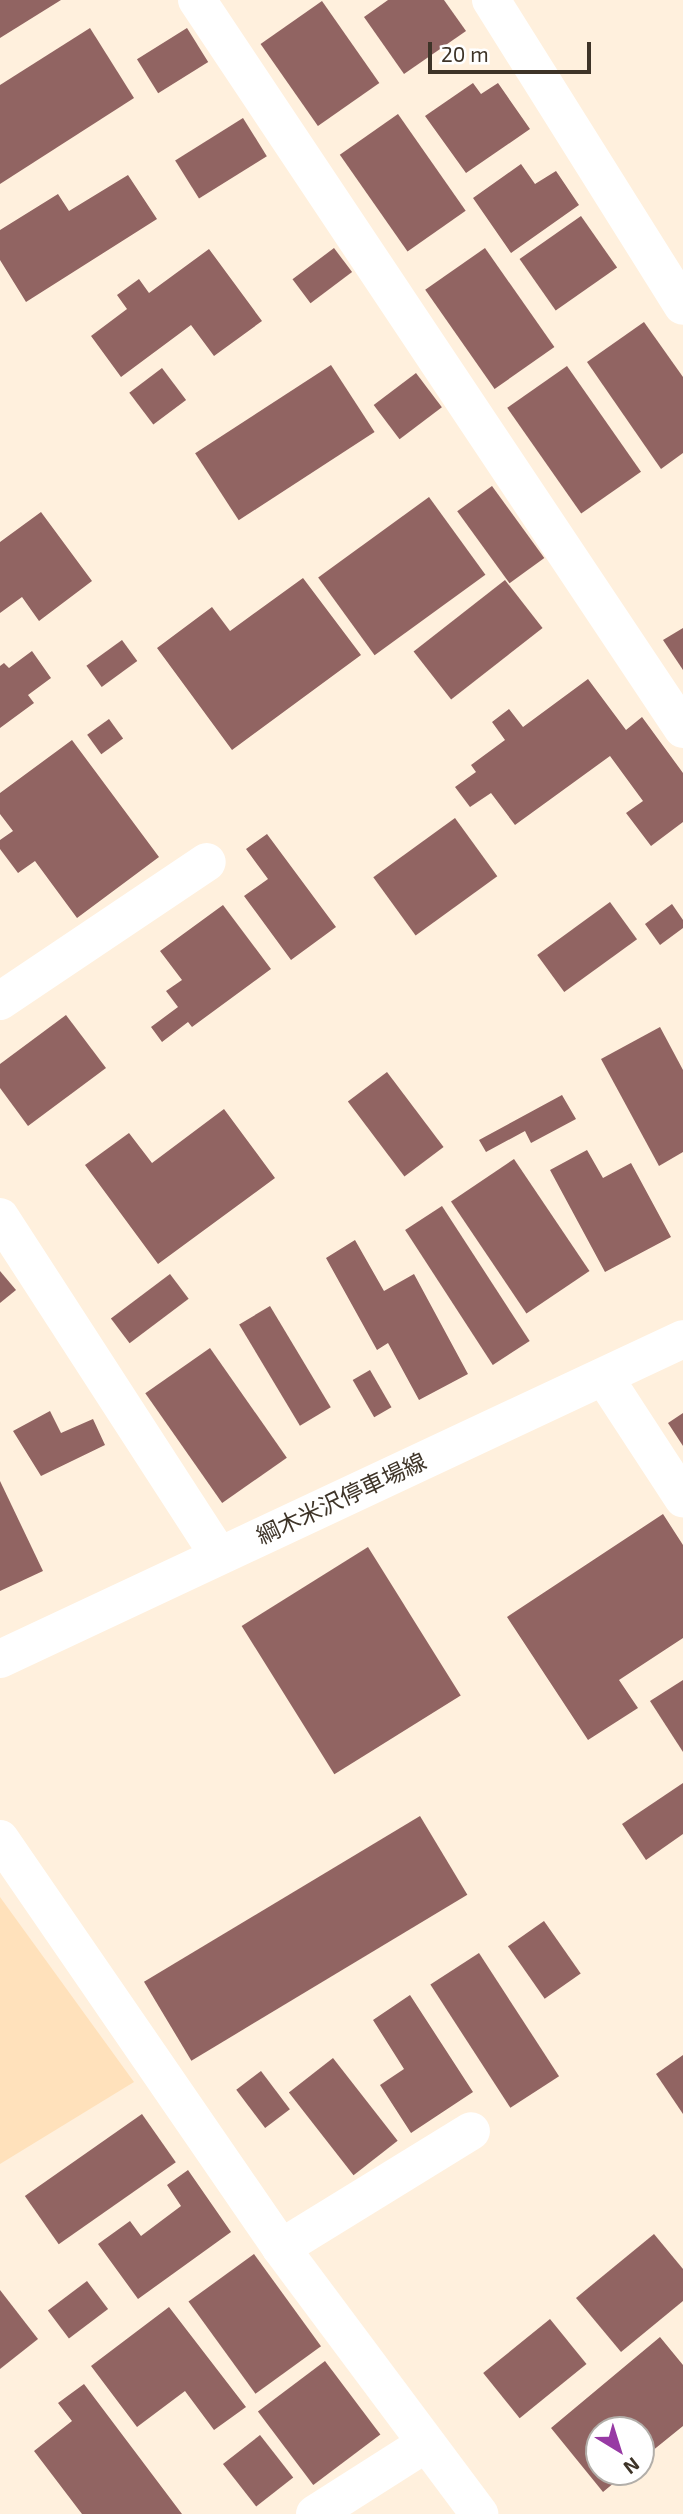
<!DOCTYPE html>
<html>
<head>
<meta charset="utf-8">
<style>
	body { margin:0 }
	#map { position:relative; width:683px; height:2514px; overflow:hidden; background:#fff0dd; font-family:"Exo 2","Noto Sans JP",sans-serif }
	div>[style] { position:absolute }
	[style*='--x'] { left:calc(var(--x)*1px); top:calc(var(--y)*1px); width:calc(var(--w)*1px); rotate:calc(var(--a)*1deg) }
	.built>* { inset:0; background:#ffe1bb }
	.building>* { inset:0; background:#916462; transform-origin:0 0 }
	.minor>* { height:38px; margin:-19px; padding:0 19px; transform-origin:19px; border-radius:19px; background:#fff }
	.secondary>* { height:38px; margin:-19px; padding:0 19px; transform-origin:19px; border-radius:19px; background:#fff }
	span { translate:-50% -50%; white-space:nowrap; text-align:center; line-height:1.15; -webkit-text-stroke:7px #fff; paint-order:stroke }
	.street-label { font-size:23px; color:#3e3428 }
	.north { position:absolute; left:585px; top:2416px; width:70px; height:70px; box-sizing:border-box; background:#fff; border:2px solid #b2aea9; border-radius:50%; rotate:142deg; font-size:19px; font-weight:700; line-height:28px; text-align:center; color:#3e3428 }
	.north::after { content:''; display:block; margin:auto; width:24px; height:32px; background:#973aa4; clip-path:polygon(50% 0,100% 100%,50% 72%,0 100%) }
	.scale { position:absolute; left:428px; top:42px; width:163px; height:32px; box-sizing:border-box; border:4px solid #3e3428; border-top:0; padding-left:9px; font-size:21px; line-height:24px; white-space:nowrap; color:#3e3428; -webkit-text-stroke:5px #fff; paint-order:stroke }
</style>
</head>
<body>
<div id="map">
	<div class="built">
		<div style="clip-path:polygon(0 1897px,134px 2082px,0 2164px)"></div>
	</div>
	<div class="building">
		<div style="clip-path:polygon(0 0,61px 0,0 38px)"></div>
		<div style="clip-path:polygon(388px 0,444px 0,466px 31px,404px 74px,364px 17px)"></div>
		<div style="left:322px;top:1px;width:100px;height:75px;rotate:55deg"></div>
		<div style="clip-path:polygon(90px 28px,134px 98px,0 184px,0 85px)"></div>
		<div style="left:187px;top:28px;width:40px;height:59px;rotate:58deg"></div>
		<div style="clip-path:polygon(473px 83px,481px 94px,498px 83px,530px 129px,466px 173px,425px 116px)"></div>
		<div style="left:398px;top:114px;width:118px;height:71px;rotate:55deg"></div>
		<div style="left:243px;top:118px;width:45px;height:80px;rotate:58deg"></div>
		<div style="clip-path:polygon(521px 164px,535px 184px,556px 171px,579px 205px,511px 253px,473px 198px)"></div>
		<div style="clip-path:polygon(128px 175px,157px 219px,26px 302px,0 260px,0 230px,58px 194px,69px 211px)"></div>
		<div style="left:581px;top:216px;width:63px;height:75px;rotate:55deg"></div>
		<div style="left:334px;top:248px;width:30px;height:52px;rotate:53deg"></div>
		<div style="left:485px;top:248px;width:121px;height:73px;rotate:55deg"></div>
		<div style="clip-path:polygon(209px 249px,262px 321px,214px 356px,191px 325px,121px 377px,91px 336px,127px 309px,117px 295px,139px 279px,149px 293px)"></div>
		<div style="clip-path:polygon(644px 322px,683px 377px,683px 453px,661px 469px,587px 362px)"></div>
		<div style="left:331px;top:365px;width:80px;height:162px;rotate:57deg"></div>
		<div style="left:567px;top:366px;width:129px;height:73px;rotate:55deg"></div>
		<div style="left:162px;top:368px;width:40px;height:41px;rotate:53deg"></div>
		<div style="left:416px;top:373px;width:43px;height:53px;rotate:53deg"></div>
		<div style="left:492px;top:486px;width:89px;height:43px;rotate:54deg"></div>
		<div style="left:429px;top:497px;width:96px;height:137px;rotate:54deg"></div>
		<div style="clip-path:polygon(41px 512px,92px 581px,39px 621px,22px 597px,0 613px,0 542px)"></div>
		<div style="clip-path:polygon(303px 578px,361px 655px,232px 750px,157px 648px,212px 607px,230px 631px)"></div>
		<div style="left:505px;top:580px;width:61px;height:116px;rotate:52deg"></div>
		<div style="clip-path:polygon(683px 628px,683px 670px,663px 640px)"></div>
		<div style="left:122px;top:640px;width:26px;height:44px;rotate:54deg"></div>
		<div style="clip-path:polygon(32px 651px,51px 678px,28px 695px,34px 703px,0 728px,0 666px,4px 663px,9px 668px)"></div>
		<div style="clip-path:polygon(588px 679px,626px 730px,642px 717px,683px 773px,683px 822px,651px 846px,626px 813px,643px 801px,610px 756px,515px 825px,491px 793px,470px 807px,455px 787px,476px 772px,471px 765px,505px 740px,492px 722px,509px 709px,523px 727px)"></div>
		<div style="left:109px;top:719px;width:24px;height:27px;rotate:54deg"></div>
		<div style="clip-path:polygon(72px 740px,159px 857px,77px 918px,35px 861px,18px 873px,0 849px,0 840px,13px 831px,0 814px,0 793px)"></div>
		<div style="left:455px;top:818px;width:72px;height:101px;rotate:54deg"></div>
		<div style="clip-path:polygon(267px 834px,336px 927px,291px 960px,244px 896px,268px 879px,246px 849px)"></div>
		<div style="left:610px;top:902px;width:46px;height:90px;rotate:54deg"></div>
		<div style="clip-path:polygon(672px 904px,683px 920px,683px 928px,660px 945px,645px 924px)"></div>
		<div style="clip-path:polygon(223px 905px,271px 969px,192px 1027px,188px 1022px,162px 1042px,151px 1027px,178px 1007px,166px 991px,182px 980px,160px 951px)"></div>
		<div style="clip-path:polygon(66px 1015px,106px 1068px,28px 1126px,0 1088px,0 1064px)"></div>
		<div style="clip-path:polygon(660px 1027px,683px 1070px,683px 1152px,659px 1166px,601px 1059px)"></div>
		<div style="left:387px;top:1072px;width:94px;height:49px;rotate:53deg"></div>
		<div style="clip-path:polygon(562px 1095px,576px 1119px,531px 1143px,525px 1131px,486px 1152px,479px 1140px)"></div>
		<div style="clip-path:polygon(224px 1109px,275px 1178px,158px 1264px,85px 1165px,129px 1133px,152px 1163px)"></div>
		<div style="clip-path:polygon(587px 1150px,603px 1178px,631px 1163px,671px 1237px,605px 1272px,550px 1170px)"></div>
		<div style="left:514px;top:1159px;width:135px;height:76px;rotate:56deg"></div>
		<div style="left:442px;top:1206px;width:161px;height:44px;rotate:57deg"></div>
		<div style="clip-path:polygon(355px 1240px,384px 1291px,414px 1274px,468px 1374px,419px 1400px,388px 1343px,377px 1350px,326px 1258px)"></div>
		<div style="clip-path:polygon(0 1271px,16px 1290px,0 1303px)"></div>
		<div style="left:170px;top:1274px;width:31px;height:74px;rotate:53deg"></div>
		<div style="left:270px;top:1306px;width:118px;height:36px;rotate:59deg"></div>
		<div style="left:210px;top:1348px;width:134px;height:79px;rotate:55deg"></div>
		<div style="left:370px;top:1370px;width:43px;height:20px;rotate:60deg"></div>
		<div style="clip-path:polygon(50px 1411px,61px 1433px,93px 1419px,105px 1445px,41px 1476px,13px 1431px)"></div>
		<div style="clip-path:polygon(683px 1413px,683px 1446px,668px 1423px)"></div>
		<div style="clip-path:polygon(0 1481px,43px 1571px,0 1591px)"></div>
		<div style="clip-path:polygon(663px 1514px,683px 1545px,683px 1638px,619px 1680px,638px 1708px,588px 1740px,507px 1617px)"></div>
		<div style="left:368px;top:1547px;width:175px;height:149px;rotate:58deg"></div>
		<div style="clip-path:polygon(683px 1680px,683px 1752px,650px 1701px)"></div>
		<div style="clip-path:polygon(683px 1783px,683px 1834px,646px 1860px,622px 1824px)"></div>
		<div style="left:420px;top:1816px;width:92px;height:322px;rotate:59deg"></div>
		<div style="left:544px;top:1921px;width:64px;height:44px;rotate:55deg"></div>
		<div style="left:479px;top:1953px;width:147px;height:58px;rotate:57deg"></div>
		<div style="clip-path:polygon(410px 1995px,473px 2092px,411px 2133px,380px 2085px,404px 2069px,373px 2020px)"></div>
		<div style="clip-path:polygon(683px 2055px,683px 2114px,656px 2074px)"></div>
		<div style="left:333px;top:2058px;width:105px;height:56px;rotate:52deg"></div>
		<div style="left:261px;top:2071px;width:48px;height:31px;rotate:53deg"></div>
		<div style="left:142px;top:2114px;width:59px;height:143px;rotate:55deg"></div>
		<div style="clip-path:polygon(188px 2170px,231px 2232px,138px 2299px,98px 2244px,130px 2221px,141px 2236px,181px 2206px,167px 2185px)"></div>
		<div style="clip-path:polygon(654px 2234px,683px 2269px,683px 2301px,621px 2352px,576px 2298px)"></div>
		<div style="left:254px;top:2254px;width:114px;height:81px;rotate:54deg"></div>
		<div style="left:87px;top:2281px;width:35px;height:49px;rotate:53deg"></div>
		<div style="clip-path:polygon(0 2290px,38px 2339px,0 2369px)"></div>
		<div style="clip-path:polygon(169px 2307px,246px 2407px,214px 2430px,185px 2391px,137px 2427px,91px 2366px)"></div>
		<div style="left:550px;top:2319px;width:58px;height:86px;rotate:51deg"></div>
		<div style="clip-path:polygon(660px 2337px,683px 2365px,683px 2426px,641px 2460px,641px 2430px,599px 2430px,599px 2472px,627px 2472px,603px 2492px,551px 2428px)"></div>
		<div style="left:325px;top:2361px;width:92px;height:84px;rotate:53deg"></div>
		<div style="clip-path:polygon(84px 2384px,182px 2514px,82px 2514px,34px 2451px,72px 2421px,58px 2403px)"></div>
		<div style="left:260px;top:2435px;width:54px;height:47px;rotate:52deg"></div>
	</div>
	<div class="minor">
		<div style="--x:197;--y:0;--w:876;--a:56.31"></div>
		<div style="--x:491;--y:0;--w:361;--a:57.9"></div>
		<div style="--x:0;--y:1001;--w:249;--a:-33.9"></div>
		<div style="--x:0;--y:1217;--w:401;--a:57.1"></div>
		<div style="--x:604;--y:1377;--w:145;--a:56.9"></div>
		<div style="--x:0;--y:1839;--w:496;--a:55.5"></div>
		<div style="--x:281;--y:2248;--w:332;--a:53.3"></div>
		<div style="--x:281;--y:2248;--w:223;--a:-31.6"></div>
		<div style="--x:315;--y:2514;--w:130;--a:-32.5"></div>
	</div>
	<div class="secondary">
		<div style="--x:0;--y:1659;--w:754;--a:-25.1"></div>
	</div>
	<div class="street-label">
		<span style="left:341px;top:1498px;rotate:-25deg">綱木米沢停車場線</span>
	</div>
	<div class="north">N</div>
	<div class="scale">20 m</div>
</div>
</body>
</html>
